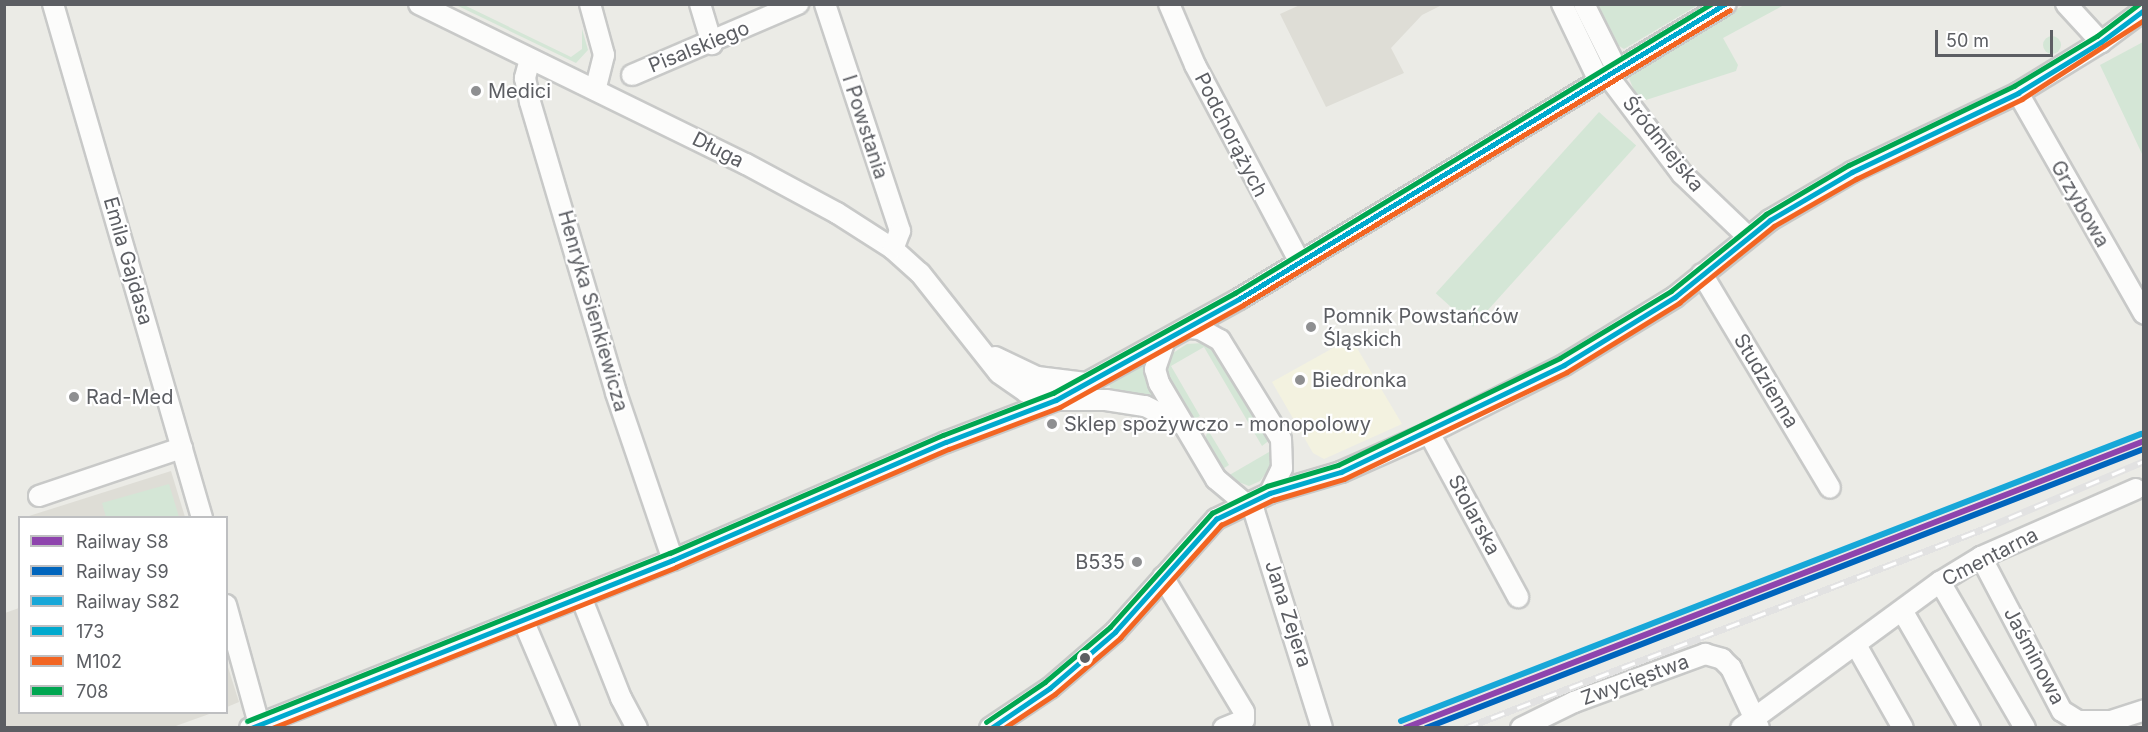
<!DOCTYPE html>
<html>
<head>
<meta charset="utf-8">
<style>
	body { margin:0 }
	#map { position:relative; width:2148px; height:732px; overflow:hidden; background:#ebebe6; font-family:Inter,sans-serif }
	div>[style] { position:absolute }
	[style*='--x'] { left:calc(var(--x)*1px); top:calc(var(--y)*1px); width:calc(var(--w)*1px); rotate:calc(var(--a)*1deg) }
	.commercial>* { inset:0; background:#f3f2e0 }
	.education>* { inset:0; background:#deddd6 }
	.green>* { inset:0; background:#d4e6d6; transform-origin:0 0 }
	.round { border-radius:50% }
	.roads { filter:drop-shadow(2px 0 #c8c9c8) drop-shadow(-2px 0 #c8c9c8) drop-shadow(0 2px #c8c9c8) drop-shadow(0 -2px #c8c9c8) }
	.minor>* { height:20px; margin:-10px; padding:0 10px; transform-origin:10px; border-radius:10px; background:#fcfcfb }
	.rail>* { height:7px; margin-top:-3.5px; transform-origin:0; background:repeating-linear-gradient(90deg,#fff 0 14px,#e2e2e2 0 28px); box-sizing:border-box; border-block:2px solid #e2e2e2 }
	.bus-1>* { height:4.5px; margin:-2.25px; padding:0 2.25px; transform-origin:2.25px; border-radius:2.25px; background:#00a9ce }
	.bus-2>* { height:4.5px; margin:-2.25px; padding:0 2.25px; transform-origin:2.25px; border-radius:2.25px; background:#f26522 }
	.bus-3>* { height:4.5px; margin:-2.25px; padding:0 2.25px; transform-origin:2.25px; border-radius:2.25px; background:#00a651 }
	.rail-1>* { height:6px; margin:-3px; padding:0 3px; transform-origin:3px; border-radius:3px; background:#8e44ad }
	.rail-2>* { height:6px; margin:-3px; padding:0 3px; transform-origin:3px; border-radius:3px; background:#0065bd }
	.rail-3>* { height:6px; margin:-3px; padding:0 3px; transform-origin:3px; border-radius:3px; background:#17a7d8 }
	.dots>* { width:16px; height:16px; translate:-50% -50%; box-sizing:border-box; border:3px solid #fff; border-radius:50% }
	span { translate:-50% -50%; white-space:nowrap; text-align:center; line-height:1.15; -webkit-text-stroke:4.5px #fff; paint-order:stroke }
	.street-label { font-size:20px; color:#5c5e63 }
	.poi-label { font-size:20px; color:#5c5e63 }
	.left { translate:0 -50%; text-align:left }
	.right { translate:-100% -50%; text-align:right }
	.frame { position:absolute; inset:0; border:6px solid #5c5e63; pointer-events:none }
	.legend { position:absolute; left:18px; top:516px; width:210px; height:198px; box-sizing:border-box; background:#fff; border:2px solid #bebfc1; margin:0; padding:8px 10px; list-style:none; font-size:18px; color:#5c5e63 }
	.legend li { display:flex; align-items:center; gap:12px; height:30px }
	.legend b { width:30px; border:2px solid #bebfc1 }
	.scale { position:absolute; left:1935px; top:30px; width:118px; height:27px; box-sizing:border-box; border:3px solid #5c5e63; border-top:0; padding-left:8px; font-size:18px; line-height:21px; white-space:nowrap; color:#5c5e63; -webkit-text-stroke:4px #fff; paint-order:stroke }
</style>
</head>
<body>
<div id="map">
	<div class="commercial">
		<div style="clip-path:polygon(1351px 338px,1402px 424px,1324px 459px,1313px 453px,1272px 382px)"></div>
	</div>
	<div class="education">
		<div style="clip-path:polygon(1302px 4px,1442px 4px,1442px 5px,1422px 15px,1391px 48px,1404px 73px,1326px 107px,1280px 14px)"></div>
		<div style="clip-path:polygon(171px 471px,185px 517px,29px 516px)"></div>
		<div style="clip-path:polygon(19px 608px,20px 712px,212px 713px,173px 727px,5px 727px,5px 613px)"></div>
		<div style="clip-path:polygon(226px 661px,239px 702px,227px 707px,226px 707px)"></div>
	</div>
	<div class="green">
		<div style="clip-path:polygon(456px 5px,464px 5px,571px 57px,582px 49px,582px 29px,588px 50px,576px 63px)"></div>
		<div style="clip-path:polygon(1596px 5px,1698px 5px,1624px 49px,1614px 43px)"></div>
		<div style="clip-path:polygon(1744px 5px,1784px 5px,1723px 38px,1738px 65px,1736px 71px,1646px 100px,1635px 93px,1627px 73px)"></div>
		<div class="round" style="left:2043px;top:36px;width:18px;height:18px"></div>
		<div style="clip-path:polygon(2143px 42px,2143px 156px,2100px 65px)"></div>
		<div style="left:1599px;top:112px;width:50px;height:244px;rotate:42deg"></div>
		<div style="clip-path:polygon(1203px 343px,1218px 349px,1271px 439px,1262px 446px,1204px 347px,1171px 366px,1200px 416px,1193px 420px,1168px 380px,1164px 363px,1173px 353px,1187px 344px)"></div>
		<div style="clip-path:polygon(1140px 365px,1147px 367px,1155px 402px,1112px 392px,1109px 384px)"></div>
		<div style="clip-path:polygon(1208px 430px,1229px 465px,1221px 470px,1204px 442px)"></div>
		<div style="clip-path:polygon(1274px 449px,1272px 465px,1260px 481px,1249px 486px,1226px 477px)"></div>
		<div style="clip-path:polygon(169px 484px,179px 517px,106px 517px,102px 503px)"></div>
	</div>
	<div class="roads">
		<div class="minor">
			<div style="--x:53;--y:4;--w:535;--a:73.83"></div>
			<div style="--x:419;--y:4;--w:364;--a:26.1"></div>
			<div style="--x:746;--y:164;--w:103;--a:28.3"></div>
			<div style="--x:837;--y:213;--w:67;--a:32.7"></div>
			<div style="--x:893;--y:249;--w:36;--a:42"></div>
			<div style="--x:920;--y:273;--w:127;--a:51.7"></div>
			<div style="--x:999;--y:373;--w:33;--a:35"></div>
			<div style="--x:1026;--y:392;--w:31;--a:15"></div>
			<div style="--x:1056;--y:400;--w:50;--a:0"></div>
			<div style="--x:1106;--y:400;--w:39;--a:9"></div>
			<div style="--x:1145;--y:406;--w:40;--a:26.6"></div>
			<div style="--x:590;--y:4;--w:53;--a:74.6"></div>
			<div style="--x:604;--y:55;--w:36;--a:104"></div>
			<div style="--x:700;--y:4;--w:42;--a:73.3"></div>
			<div style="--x:825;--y:4;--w:239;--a:71.7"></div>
			<div style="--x:900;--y:231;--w:19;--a:111"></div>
			<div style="--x:1169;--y:4;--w:66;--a:66.9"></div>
			<div style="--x:1195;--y:65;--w:222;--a:62"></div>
			<div style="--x:1562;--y:4;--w:85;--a:64.3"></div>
			<div style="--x:1584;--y:4;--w:74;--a:63.4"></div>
			<div style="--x:2066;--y:4;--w:52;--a:47.4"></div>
			<div style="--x:530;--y:59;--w:20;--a:105"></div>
			<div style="--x:525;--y:78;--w:25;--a:78"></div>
			<div style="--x:530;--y:102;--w:303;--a:73.5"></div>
			<div style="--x:616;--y:393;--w:176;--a:71.2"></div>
			<div style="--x:632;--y:75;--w:181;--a:-23.2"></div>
			<div style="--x:1608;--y:76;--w:123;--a:52.9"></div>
			<div style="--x:1682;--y:174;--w:90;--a:43.6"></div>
			<div style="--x:2018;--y:93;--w:254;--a:60.3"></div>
			<div style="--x:1702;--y:274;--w:249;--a:59.1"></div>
			<div style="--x:1189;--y:328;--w:11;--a:5"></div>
			<div style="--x:1200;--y:329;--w:23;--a:29"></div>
			<div style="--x:1220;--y:340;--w:116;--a:58.4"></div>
			<div style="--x:1281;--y:439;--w:29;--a:88"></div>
			<div style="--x:1282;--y:468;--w:28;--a:116"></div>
			<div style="--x:1164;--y:343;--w:28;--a:109"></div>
			<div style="--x:1155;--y:369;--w:15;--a:74"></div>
			<div style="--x:1159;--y:383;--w:112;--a:59.3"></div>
			<div style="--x:1216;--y:479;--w:50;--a:40.1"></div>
			<div style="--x:1254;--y:511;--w:227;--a:72.6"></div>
			<div style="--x:995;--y:357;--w:47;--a:25.5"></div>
			<div style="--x:1037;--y:377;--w:49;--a:7"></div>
			<div style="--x:1429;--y:433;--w:187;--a:61.5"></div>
			<div style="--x:39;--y:496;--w:151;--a:-18.6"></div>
			<div style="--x:1981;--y:557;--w:174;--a:62.3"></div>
			<div style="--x:2062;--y:711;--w:19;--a:32"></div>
			<div style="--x:2078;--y:721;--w:33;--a:0"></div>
			<div style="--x:2111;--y:721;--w:35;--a:-18"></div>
			<div style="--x:1163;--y:577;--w:157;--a:59"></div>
			<div style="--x:1244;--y:712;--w:8;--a:90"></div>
			<div style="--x:1244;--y:720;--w:22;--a:158"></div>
			<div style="--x:1940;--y:582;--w:169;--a:59.8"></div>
			<div style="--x:581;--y:597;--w:109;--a:68.4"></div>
			<div style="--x:621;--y:698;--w:34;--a:62"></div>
			<div style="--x:226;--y:605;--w:128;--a:74.5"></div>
			<div style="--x:1903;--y:612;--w:134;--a:60"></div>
			<div style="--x:523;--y:620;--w:117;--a:66.9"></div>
			<div style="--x:1856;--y:645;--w:95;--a:60.5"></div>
			<div style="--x:250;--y:728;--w:455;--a:-21.7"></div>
			<div style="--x:673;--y:560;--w:297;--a:-23.4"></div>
			<div style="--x:946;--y:442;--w:118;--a:-20.9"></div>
			<div style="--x:1056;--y:400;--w:209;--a:-28.9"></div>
			<div style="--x:1239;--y:299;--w:569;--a:-31.21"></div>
			<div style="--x:990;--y:728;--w:72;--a:-33.7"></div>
			<div style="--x:1050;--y:688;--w:86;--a:-40.7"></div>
			<div style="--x:1115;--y:632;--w:152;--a:-48.2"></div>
			<div style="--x:1216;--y:519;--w:60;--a:-25.7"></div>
			<div style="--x:1270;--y:493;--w:74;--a:-16.5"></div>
			<div style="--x:1341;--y:472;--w:96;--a:-23.9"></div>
			<div style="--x:1429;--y:433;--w:151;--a:-26.7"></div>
			<div style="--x:1564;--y:365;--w:130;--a:-31.5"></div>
			<div style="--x:1675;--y:297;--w:122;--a:-39"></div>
			<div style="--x:1770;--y:220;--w:95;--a:-30.3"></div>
			<div style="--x:1852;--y:172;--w:184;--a:-25.4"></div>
			<div style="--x:2018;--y:93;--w:97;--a:-31.6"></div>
			<div style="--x:2101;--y:42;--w:54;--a:-36.7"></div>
			<div style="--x:1521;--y:728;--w:59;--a:-26.1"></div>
			<div style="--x:1574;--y:702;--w:140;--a:-20.1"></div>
			<div style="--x:1705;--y:654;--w:18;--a:16"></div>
			<div style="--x:1722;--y:659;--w:13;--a:45"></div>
			<div style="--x:1731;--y:668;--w:66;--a:65"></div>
			<div style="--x:1741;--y:728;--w:247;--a:-36.3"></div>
			<div style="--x:1940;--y:582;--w:48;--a:-31.4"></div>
			<div style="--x:1981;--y:557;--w:169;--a:-23.7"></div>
		</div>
	</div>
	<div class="rail">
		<div style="--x:1465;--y:728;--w:555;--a:-21.02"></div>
		<div style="--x:1983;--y:529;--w:175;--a:-22.9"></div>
	</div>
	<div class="bus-1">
		<div style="--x:251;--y:728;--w:454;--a:-21.7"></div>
		<div style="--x:673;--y:560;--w:297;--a:-23.4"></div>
		<div style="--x:946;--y:442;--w:118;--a:-20.9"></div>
		<div style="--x:1056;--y:400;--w:209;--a:-28.9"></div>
		<div style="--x:1239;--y:299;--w:569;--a:-31.26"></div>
		<div style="--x:991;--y:728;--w:71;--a:-34.1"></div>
		<div style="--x:1050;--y:688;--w:86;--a:-40.7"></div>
		<div style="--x:1115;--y:632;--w:152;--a:-48.2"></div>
		<div style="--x:1216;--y:519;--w:60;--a:-25.7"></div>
		<div style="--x:1270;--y:493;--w:74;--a:-16.5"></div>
		<div style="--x:1341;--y:472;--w:247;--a:-25.6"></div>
		<div style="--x:1564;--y:365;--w:130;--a:-31.5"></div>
		<div style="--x:1675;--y:297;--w:122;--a:-39"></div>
		<div style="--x:1770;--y:220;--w:95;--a:-30.3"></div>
		<div style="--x:1852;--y:172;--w:184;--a:-25.4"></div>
		<div style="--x:2018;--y:93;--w:97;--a:-31.6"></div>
		<div style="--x:2101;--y:42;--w:54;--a:-36.7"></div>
	</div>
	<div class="bus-2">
		<div style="--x:272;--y:728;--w:435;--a:-21.7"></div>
		<div style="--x:676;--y:567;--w:297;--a:-23.4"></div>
		<div style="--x:949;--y:449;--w:119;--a:-20.7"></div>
		<div style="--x:1060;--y:407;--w:210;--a:-29.1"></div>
		<div style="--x:1243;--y:305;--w:569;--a:-31.21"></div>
		<div style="--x:1004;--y:728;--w:61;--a:-33.7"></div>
		<div style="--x:1055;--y:694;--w:86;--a:-40.7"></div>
		<div style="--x:1120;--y:638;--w:152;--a:-48.2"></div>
		<div style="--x:1221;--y:525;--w:58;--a:-25.7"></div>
		<div style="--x:1273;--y:500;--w:74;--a:-16.5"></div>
		<div style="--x:1344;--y:479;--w:247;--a:-25.6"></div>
		<div style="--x:1567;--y:372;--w:132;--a:-31.6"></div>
		<div style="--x:1679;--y:303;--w:122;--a:-39"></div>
		<div style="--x:1774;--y:226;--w:95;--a:-29.8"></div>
		<div style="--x:1856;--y:179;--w:184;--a:-25.7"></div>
		<div style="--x:2022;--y:99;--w:145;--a:-32.9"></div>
	</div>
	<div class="bus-3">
		<div style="--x:247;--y:721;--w:455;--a:-21.7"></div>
		<div style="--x:670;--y:553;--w:297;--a:-23.4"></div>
		<div style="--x:943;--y:435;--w:118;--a:-20.9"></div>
		<div style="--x:1053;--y:393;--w:208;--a:-28.8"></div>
		<div style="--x:1235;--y:293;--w:557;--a:-31.26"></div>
		<div style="--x:986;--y:722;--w:71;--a:-34.1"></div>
		<div style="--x:1045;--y:682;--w:85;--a:-40.2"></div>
		<div style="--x:1110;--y:627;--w:153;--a:-48.2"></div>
		<div style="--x:1212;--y:513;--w:61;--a:-26.1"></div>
		<div style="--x:1267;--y:486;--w:74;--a:-16.5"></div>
		<div style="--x:1338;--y:465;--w:246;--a:-25.7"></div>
		<div style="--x:1560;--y:358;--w:130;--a:-31.1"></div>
		<div style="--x:1671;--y:291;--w:122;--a:-39"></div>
		<div style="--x:1766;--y:214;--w:96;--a:-30.6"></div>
		<div style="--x:1849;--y:165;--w:183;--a:-25.6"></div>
		<div style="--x:2014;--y:86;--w:97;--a:-31.1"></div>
		<div style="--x:2097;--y:36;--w:53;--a:-37.3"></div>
	</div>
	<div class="rail-1">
		<div style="--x:1405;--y:728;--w:793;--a:-21.22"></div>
	</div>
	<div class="rail-2">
		<div style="--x:1426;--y:728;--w:770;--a:-21.24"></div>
	</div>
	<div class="rail-3">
		<div style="--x:1401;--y:721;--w:794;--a:-21.2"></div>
	</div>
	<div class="dots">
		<div style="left:476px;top:91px;background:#8e8f91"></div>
		<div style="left:1311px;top:327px;background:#8e8f91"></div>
		<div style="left:1300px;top:380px;background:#8e8f91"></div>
		<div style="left:74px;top:397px;background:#8e8f91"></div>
		<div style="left:1052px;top:424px;background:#8e8f91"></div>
		<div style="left:1137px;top:562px;background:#8e8f91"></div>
		<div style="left:1085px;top:658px;background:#5c5e63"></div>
	</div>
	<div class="street-label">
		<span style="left:699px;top:47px;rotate:-22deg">Pisalskiego</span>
		<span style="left:865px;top:127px;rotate:72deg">I Powstania</span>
		<span style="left:1231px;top:135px;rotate:63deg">Podchorążych</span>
		<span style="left:1663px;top:144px;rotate:51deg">Śródmiejska</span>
		<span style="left:718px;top:150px;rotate:27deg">Długa</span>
		<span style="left:2080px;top:204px;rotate:60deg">Grzybowa</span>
		<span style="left:128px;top:261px;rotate:74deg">Emila Gajdasa</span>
		<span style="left:593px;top:311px;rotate:74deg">Henryka Sienkiewicza</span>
		<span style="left:1766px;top:381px;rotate:59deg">Studzienna</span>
		<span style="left:1474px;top:515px;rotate:62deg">Stolarska</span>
		<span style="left:1990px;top:557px;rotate:-27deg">Cmentarna</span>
		<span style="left:1288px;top:614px;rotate:72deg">Jana Zejera</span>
		<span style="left:2034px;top:656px;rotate:62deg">Jaśminowa</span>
		<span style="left:1635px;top:680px;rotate:-20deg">Zwycięstwa</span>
	</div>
	<div class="poi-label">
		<span class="left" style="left:488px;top:91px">Medici</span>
		<span class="left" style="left:1323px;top:328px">Pomnik Powstańców<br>Śląskich</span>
		<span class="left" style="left:1312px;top:380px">Biedronka</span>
		<span class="left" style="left:86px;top:397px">Rad-Med</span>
		<span class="left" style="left:1064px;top:424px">Sklep spożywczo - monopolowy</span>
		<span class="right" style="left:1125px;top:562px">B535</span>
	</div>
	<div class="frame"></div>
	<ul class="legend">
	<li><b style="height:8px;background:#8e44ad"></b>Railway S8</li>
	<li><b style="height:8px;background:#0065bd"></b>Railway S9</li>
	<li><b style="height:8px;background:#17a7d8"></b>Railway S82</li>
	<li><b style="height:8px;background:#00a9ce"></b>173</li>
	<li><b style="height:8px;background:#f26522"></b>M102</li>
	<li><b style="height:8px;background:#00a651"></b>708</li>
	</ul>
	<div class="scale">50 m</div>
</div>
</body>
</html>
